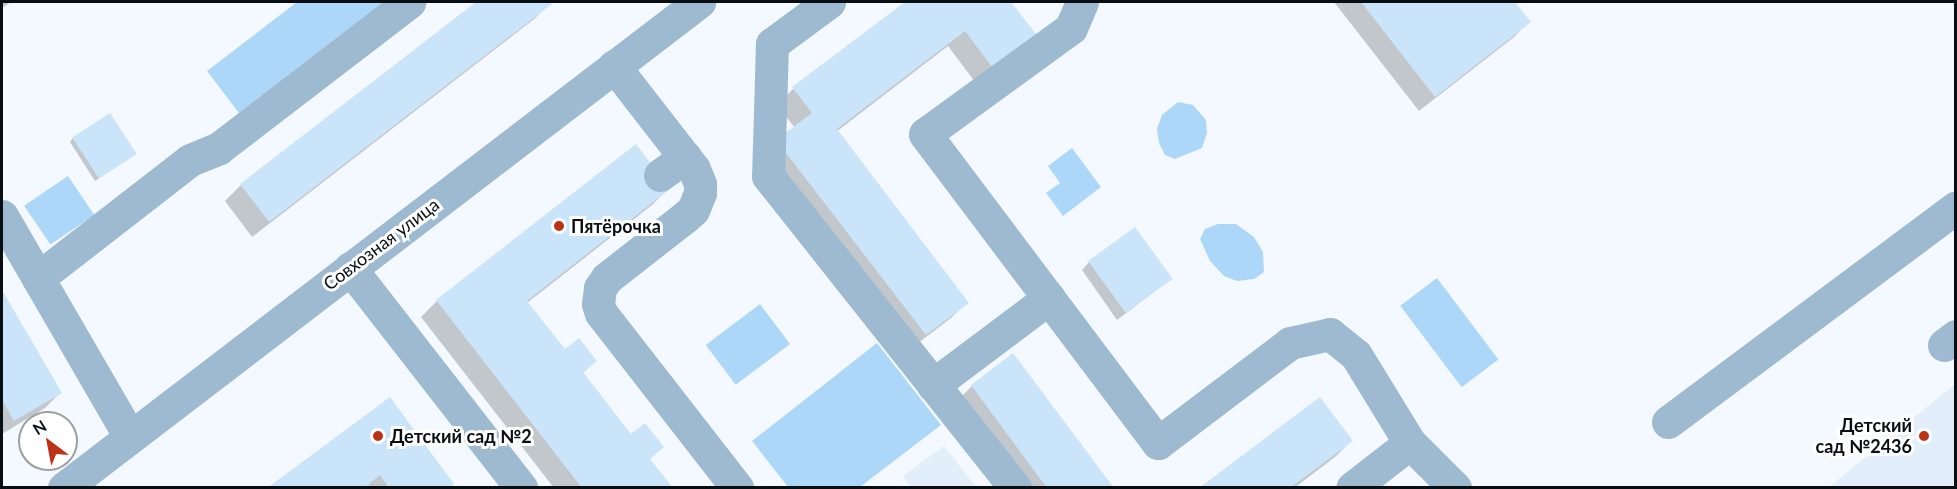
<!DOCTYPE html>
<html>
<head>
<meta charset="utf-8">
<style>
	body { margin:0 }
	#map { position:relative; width:1957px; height:489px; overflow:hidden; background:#f3f9fe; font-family:Lato,sans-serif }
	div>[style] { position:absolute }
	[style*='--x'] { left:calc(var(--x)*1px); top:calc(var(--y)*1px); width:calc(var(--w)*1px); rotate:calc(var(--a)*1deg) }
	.built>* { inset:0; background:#e2eef9 }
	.green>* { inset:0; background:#add7f9; transform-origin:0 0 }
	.shadow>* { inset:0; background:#0003 }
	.building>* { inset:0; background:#cae4fa; transform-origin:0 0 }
	.minor>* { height:33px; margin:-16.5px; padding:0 16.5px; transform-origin:16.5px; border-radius:16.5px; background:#9dbad1 }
	.dots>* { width:16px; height:16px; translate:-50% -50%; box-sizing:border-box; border:3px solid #fff; border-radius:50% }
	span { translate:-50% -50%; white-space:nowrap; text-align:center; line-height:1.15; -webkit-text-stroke:6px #fff; paint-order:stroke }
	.poi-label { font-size:18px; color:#090e12; font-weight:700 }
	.left { translate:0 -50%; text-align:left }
	.right { translate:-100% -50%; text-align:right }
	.street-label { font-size:18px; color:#090e12 }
	.frame { position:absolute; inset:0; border:3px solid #090e12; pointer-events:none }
	.north { position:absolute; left:18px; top:411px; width:60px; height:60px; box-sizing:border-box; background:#fff; border:2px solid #9d9fa0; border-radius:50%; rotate:328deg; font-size:16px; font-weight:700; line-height:24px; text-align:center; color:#090e12 }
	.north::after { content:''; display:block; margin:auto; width:21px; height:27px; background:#bd3216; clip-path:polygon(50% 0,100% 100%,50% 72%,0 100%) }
</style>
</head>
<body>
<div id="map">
	<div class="built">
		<div style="clip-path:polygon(1955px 384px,1955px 487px,1829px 487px)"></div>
		<div style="clip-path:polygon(944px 446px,976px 487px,910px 487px,903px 476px)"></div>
	</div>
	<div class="green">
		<div style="clip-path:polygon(297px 2px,384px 2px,239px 113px,207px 71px)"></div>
		<div style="clip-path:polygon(1178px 102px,1193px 105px,1206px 120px,1207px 133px,1202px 148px,1175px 159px,1165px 155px,1159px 143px,1157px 129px,1162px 115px)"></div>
		<div style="clip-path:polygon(1072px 148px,1101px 187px,1063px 216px,1046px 193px,1060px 183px,1048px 166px)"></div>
		<div style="left:68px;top:176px;width:47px;height:53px;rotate:56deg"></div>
		<div style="clip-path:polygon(1218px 224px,1236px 224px,1254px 237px,1263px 252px,1264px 272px,1254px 279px,1237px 281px,1224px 276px,1210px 261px,1200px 239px,1205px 229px)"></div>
		<div style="left:1437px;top:278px;width:102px;height:46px;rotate:53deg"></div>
		<div style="left:760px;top:304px;width:50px;height:68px;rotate:53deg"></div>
		<div style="clip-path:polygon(877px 343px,941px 425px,860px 487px,788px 487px,752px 441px)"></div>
	</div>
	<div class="shadow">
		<div style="clip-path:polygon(2px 2px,11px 2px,2px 8px)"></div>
		<div style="clip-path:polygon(479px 2px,548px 2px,550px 4px,533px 20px,252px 237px,225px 201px,241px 185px)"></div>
		<div style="clip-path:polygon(907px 2px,1010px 2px,1034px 34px,975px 82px,948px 46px,836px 132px,967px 302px,951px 318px,909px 350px,761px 157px,795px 128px,777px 105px,793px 89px)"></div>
		<div style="clip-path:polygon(1334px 2px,1514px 2px,1529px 21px,1514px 37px,1419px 111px)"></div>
		<div style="clip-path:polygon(73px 138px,135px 154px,95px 181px,70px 142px)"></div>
		<div style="clip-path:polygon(668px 189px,652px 205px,527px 303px,564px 351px,595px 361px,582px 374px,630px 436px,662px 447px,649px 460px,671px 488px,554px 488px,421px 317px,437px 301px)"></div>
		<div style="clip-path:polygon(1089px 262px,1171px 279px,1117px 320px,1082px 270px)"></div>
		<div style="clip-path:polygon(2px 293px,60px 393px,45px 408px,2px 434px)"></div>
		<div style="clip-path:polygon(972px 386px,1112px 488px,1019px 488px,956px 402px)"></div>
		<div style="clip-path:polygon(390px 399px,449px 488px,370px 488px,369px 485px,366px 488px,269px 488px)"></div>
		<div style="clip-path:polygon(1351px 441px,1335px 457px,1294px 488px,1201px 488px)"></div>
	</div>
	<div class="building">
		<div style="clip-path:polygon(476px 2px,549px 2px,552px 4px,269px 222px,240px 184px)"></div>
		<div style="clip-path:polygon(905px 2px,1011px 2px,1036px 34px,992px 67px,965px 31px,837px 129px,969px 303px,926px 335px,776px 140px,812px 113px,792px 87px)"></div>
		<div style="clip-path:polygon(1361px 2px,1515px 2px,1531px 22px,1435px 97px)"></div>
		<div style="left:110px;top:113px;width:49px;height:45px;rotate:57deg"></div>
		<div style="clip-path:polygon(636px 144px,670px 189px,527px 301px,565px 349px,579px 338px,597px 361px,583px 372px,631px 434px,645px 423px,664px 447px,650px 459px,673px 488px,582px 488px,436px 300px)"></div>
		<div style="left:1135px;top:227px;width:64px;height:58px;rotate:54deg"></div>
		<div style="clip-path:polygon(2px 290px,62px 393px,14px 421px,2px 400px)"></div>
		<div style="clip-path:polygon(1013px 353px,1040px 389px,1114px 488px,1047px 488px,971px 385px)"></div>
		<div style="clip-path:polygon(390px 397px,454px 484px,450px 488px,389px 488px,380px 475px,364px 488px,267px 488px)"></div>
		<div style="clip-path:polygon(1320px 397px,1353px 441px,1290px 488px,1199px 488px)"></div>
	</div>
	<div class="minor">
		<div style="--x:829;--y:2;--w:71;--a:143.6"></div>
		<div style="--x:772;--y:44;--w:132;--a:91.7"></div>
		<div style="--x:768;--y:176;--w:398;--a:51.6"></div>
		<div style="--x:1082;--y:2;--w:28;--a:113"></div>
		<div style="--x:1071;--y:28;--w:180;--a:144"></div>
		<div style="--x:925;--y:134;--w:387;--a:53"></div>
		<div style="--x:1158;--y:443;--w:166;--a:-37.1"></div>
		<div style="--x:1290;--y:343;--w:41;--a:-12.7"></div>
		<div style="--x:1330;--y:334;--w:33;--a:39"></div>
		<div style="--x:1356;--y:355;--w:103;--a:58.5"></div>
		<div style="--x:1410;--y:443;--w:73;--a:142.2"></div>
		<div style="--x:614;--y:66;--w:130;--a:52.2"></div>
		<div style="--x:694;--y:169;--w:16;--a:68"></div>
		<div style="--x:700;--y:184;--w:9;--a:90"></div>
		<div style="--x:700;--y:193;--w:18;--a:112"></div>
		<div style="--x:693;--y:210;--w:11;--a:139"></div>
		<div style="--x:685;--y:217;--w:99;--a:142"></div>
		<div style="--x:607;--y:278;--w:12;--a:125"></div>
		<div style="--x:600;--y:288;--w:16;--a:97"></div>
		<div style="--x:598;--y:304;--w:9;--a:72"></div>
		<div style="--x:601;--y:313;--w:222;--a:52.1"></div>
		<div style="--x:660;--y:175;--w:31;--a:-36"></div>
		<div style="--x:2;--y:216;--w:255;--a:59.9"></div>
		<div style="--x:350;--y:268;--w:279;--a:52.1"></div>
		<div style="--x:38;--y:278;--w:192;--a:-37.8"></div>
		<div style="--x:190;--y:160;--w:31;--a:-22"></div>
		<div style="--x:219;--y:148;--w:240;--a:-37.5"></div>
		<div style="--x:1944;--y:345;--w:15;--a:-37"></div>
		<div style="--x:933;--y:385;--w:145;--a:-36.9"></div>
		<div style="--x:1668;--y:422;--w:359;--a:-36.7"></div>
		<div style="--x:1410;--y:443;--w:64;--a:45"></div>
		<div style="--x:64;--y:488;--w:800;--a:-37.43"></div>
	</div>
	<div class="dots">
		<div style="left:559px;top:226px;background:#bd3216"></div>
		<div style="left:378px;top:436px;background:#bd3216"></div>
		<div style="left:1924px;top:436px;background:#bd3216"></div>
	</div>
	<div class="poi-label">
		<span class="left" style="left:571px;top:226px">Пятёрочка</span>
		<span class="right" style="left:1912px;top:436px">Детский<br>сад №2436</span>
		<span class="left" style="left:390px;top:436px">Детский сад №2</span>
	</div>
	<div class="street-label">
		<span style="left:381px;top:244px;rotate:-37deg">Совхозная улица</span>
	</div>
	<div class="frame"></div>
	<div class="north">N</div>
</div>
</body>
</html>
